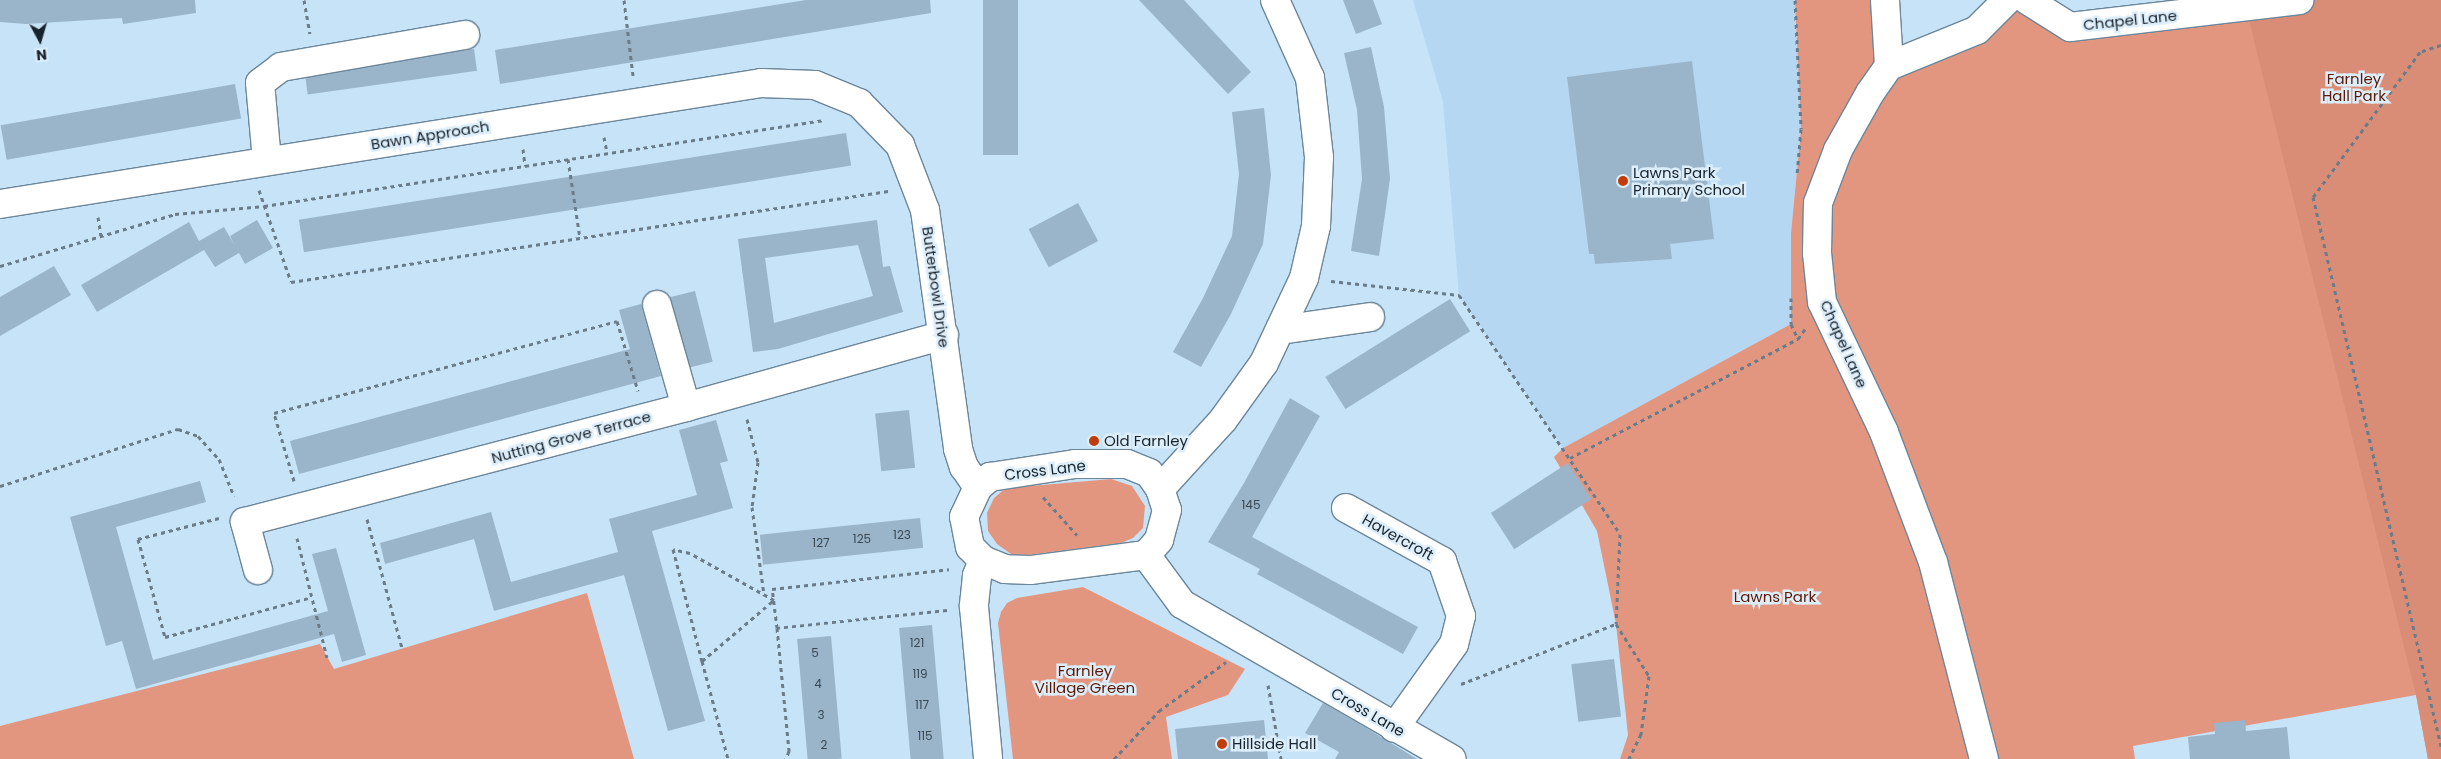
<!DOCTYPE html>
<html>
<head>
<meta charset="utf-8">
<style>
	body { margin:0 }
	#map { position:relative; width:2441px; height:759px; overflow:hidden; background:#c7e3f8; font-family:Poppins,sans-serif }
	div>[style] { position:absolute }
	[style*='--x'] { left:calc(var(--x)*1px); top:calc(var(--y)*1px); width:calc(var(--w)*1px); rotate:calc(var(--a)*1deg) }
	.built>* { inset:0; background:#b5d7f2 }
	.green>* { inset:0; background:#e29680 }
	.forest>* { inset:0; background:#d98d77 }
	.building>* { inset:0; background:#9ab5ca; transform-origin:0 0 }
	.path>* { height:3px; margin-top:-1.5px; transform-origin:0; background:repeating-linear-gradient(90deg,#6a7c8a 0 4px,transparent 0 8px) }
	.roads { filter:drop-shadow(1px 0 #6c8699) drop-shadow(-1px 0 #6c8699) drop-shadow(0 1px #6c8699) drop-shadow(0 -1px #6c8699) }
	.minor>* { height:28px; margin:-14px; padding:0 14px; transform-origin:14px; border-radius:14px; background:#fff }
	.dots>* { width:14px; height:14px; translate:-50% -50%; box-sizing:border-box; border:2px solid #ddeefb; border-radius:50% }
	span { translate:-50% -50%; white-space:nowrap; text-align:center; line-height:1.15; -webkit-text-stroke:5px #ddeefb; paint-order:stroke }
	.number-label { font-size:12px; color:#394853 }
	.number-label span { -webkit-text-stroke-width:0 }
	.street-label { font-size:15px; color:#19232b }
	.park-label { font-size:15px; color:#5d1904 }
	.poi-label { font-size:15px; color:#19232b }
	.left { translate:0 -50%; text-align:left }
	.north { position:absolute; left:15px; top:15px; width:50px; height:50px; -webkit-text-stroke:4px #ddeefb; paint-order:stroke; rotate:174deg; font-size:14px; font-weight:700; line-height:20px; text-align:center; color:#19232b }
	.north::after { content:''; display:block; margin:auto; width:18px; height:22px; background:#19232b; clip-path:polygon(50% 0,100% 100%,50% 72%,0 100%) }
</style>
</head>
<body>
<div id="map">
	<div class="built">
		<div style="clip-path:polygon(1413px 0,1795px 0,1801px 129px,1791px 233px,1791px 324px,1563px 448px,1459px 295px,1443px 102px)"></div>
	</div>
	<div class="green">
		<div style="clip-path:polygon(1795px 0,1885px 0,1889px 65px,2007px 0,2070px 27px,2441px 0,2441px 759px,2428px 759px,2416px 695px,2133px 746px,2135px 759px,1620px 759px,1628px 735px,1616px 624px,1597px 531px,1554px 457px,1563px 448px,1791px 324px,1791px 233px,1801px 129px)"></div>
		<div style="clip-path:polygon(1111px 479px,1132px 486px,1145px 506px,1143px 528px,1133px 538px,1121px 543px,1028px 555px,1011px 554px,997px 544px,988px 531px,987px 513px,994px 498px,1006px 488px)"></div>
		<div style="clip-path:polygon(1083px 587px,1245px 669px,1228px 695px,1166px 717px,1172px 759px,1013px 759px,998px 623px,1001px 612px,1007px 603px,1017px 598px)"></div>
		<div style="clip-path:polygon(587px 593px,634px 759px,0 759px,0 726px,320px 644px,334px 669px)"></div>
	</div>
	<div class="forest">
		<div style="clip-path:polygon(2244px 0,2441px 0,2441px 759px,2428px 759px,2416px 695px)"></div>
	</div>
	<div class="building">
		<div style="clip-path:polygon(0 0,195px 0,196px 13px,123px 24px,122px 18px,26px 24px,0 22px)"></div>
		<div style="clip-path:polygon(806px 0,930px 0,931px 13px,500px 84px,495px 50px)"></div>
		<div style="left:983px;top:0;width:35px;height:155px"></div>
		<div style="clip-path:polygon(1139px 0,1184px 0,1251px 72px,1228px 94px)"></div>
		<div style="clip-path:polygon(1343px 0,1373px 0,1382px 24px,1356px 34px)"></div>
		<div style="clip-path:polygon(1371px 47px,1384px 107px,1390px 179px,1379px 256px,1351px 251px,1362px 179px,1357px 110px,1344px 53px)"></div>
		<div style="left:474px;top:49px;width:22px;height:171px;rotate:82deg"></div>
		<div style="clip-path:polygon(1692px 61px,1714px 239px,1670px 244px,1672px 259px,1595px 264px,1594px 254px,1589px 254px,1567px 77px)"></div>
		<div style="left:235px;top:84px;width:35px;height:238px;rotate:80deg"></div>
		<div style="clip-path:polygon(1264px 108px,1271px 175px,1263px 244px,1231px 314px,1201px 367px,1173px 352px,1203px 298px,1232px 236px,1239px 174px,1232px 112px)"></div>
		<div style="left:846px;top:133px;width:33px;height:554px;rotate:81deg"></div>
		<div style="left:1078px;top:203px;width:43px;height:56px;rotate:62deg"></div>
		<div style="clip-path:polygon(257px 220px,273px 248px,245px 264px,239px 253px,215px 267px,204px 250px,97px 312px,81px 285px,189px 222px,199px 241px,224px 227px,235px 246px,230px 236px)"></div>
		<div style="clip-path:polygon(evenodd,877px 220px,883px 267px,890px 266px,903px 312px,778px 349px,753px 352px,738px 239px,877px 220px,858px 245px,873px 296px,774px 323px,765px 258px,858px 245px)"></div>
		<div style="clip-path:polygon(54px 266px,71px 295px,0 336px,0 297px)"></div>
		<div style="left:695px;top:291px;width:73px;height:26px;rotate:76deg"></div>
		<div style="left:1450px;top:299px;width:38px;height:147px;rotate:58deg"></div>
		<div style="clip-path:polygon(641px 304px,661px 376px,299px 474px,290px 441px,630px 349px,619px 310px)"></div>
		<div style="clip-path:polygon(1290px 398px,1320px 416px,1252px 537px,1418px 627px,1403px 654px,1257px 574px,1260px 569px,1208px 542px,1244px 483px)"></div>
		<div style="left:909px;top:410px;width:58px;height:34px;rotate:84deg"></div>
		<div style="clip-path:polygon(716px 420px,728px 461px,720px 463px,733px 508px,652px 531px,705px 721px,668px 731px,624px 575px,494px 611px,474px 539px,385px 564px,380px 543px,491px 512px,511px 582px,618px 552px,609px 519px,697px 495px,679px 430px)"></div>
		<div style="left:1568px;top:463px;width:43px;height:92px;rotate:57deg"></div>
		<div style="clip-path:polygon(200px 481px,206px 502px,116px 527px,153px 660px,328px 611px,312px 554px,336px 548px,366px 655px,342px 662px,334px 634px,136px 689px,122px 641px,106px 646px,70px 517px)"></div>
		<div style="left:920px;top:518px;width:30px;height:161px;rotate:84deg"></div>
		<div style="left:932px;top:625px;width:135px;height:33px;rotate:85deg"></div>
		<div style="left:831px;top:636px;width:123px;height:34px;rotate:85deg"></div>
		<div style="left:1614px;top:659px;width:58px;height:43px;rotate:83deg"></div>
		<div style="clip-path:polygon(1323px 703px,1363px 726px,1417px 759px,1335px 759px,1339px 752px,1305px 733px)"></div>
		<div style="clip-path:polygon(1264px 720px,1268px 759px,1178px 759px,1175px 729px)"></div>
		<div style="clip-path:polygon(2245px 720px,2246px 731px,2287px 727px,2290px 759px,2190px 759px,2188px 737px,2215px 734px,2214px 723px)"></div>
	</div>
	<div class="path">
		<div style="--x:304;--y:0;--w:34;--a:80"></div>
		<div style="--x:624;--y:0;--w:76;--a:83.2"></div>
		<div style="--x:1795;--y:0;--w:129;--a:87.3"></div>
		<div style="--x:1801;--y:129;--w:46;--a:95"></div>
		<div style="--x:2441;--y:45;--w:22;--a:162"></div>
		<div style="--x:2420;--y:52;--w:180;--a:126.4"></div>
		<div style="--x:2313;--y:197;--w:564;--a:76.88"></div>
		<div style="--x:604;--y:137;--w:16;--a:79"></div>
		<div style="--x:523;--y:149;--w:17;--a:83"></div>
		<div style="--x:568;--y:159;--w:80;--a:81.4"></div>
		<div style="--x:259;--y:190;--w:97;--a:70.8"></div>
		<div style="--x:291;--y:282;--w:604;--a:-8.67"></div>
		<div style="--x:98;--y:217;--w:19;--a:81"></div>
		<div style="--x:0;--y:266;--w:183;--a:-16.5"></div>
		<div style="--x:175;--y:214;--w:89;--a:-5.1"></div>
		<div style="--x:264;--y:206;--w:567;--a:-8.73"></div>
		<div style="--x:1331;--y:281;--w:129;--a:6.2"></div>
		<div style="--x:1459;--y:295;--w:288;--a:56"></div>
		<div style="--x:1620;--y:534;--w:90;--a:92.5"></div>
		<div style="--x:1616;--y:624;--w:62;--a:57.6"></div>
		<div style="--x:1649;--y:676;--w:59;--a:97.9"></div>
		<div style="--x:1641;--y:734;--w:28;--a:116"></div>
		<div style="--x:1791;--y:298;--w:26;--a:90"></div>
		<div style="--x:1791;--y:324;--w:17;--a:65"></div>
		<div style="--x:747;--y:419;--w:44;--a:75.7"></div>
		<div style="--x:758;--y:462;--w:45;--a:97.6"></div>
		<div style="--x:752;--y:507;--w:89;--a:82.2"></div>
		<div style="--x:1570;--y:458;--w:257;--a:-27.6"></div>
		<div style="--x:1798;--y:339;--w:12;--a:-55"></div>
		<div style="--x:294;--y:481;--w:71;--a:-106.4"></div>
		<div style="--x:274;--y:413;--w:355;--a:-15"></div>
		<div style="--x:617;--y:321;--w:73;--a:73.3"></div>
		<div style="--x:0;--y:486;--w:187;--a:-17.8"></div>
		<div style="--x:178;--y:429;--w:21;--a:19"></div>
		<div style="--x:198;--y:436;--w:31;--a:48"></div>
		<div style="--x:219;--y:459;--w:40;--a:68"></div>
		<div style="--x:1043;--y:497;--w:51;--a:48.2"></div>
		<div style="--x:219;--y:518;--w:84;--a:165.5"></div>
		<div style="--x:138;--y:539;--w:102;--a:74.6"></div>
		<div style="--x:165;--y:637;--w:152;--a:-15.2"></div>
		<div style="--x:367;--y:519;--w:134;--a:74.8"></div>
		<div style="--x:297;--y:538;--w:123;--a:75.9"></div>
		<div style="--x:947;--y:610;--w:171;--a:174"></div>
		<div style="--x:777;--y:628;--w:39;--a:-97"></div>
		<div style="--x:772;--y:589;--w:178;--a:-6.4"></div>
		<div style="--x:777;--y:628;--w:124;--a:84.4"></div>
		<div style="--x:789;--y:751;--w:9;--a:111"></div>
		<div style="--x:702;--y:661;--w:94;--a:-40.3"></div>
		<div style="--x:774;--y:600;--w:96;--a:-150.8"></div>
		<div style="--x:690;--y:553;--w:17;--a:-167"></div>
		<div style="--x:673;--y:549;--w:116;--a:75.5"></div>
		<div style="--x:702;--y:661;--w:101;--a:75.1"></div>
		<div style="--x:1461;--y:684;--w:166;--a:-21.2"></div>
		<div style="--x:1268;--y:685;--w:75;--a:80"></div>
		<div style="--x:1114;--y:759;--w:66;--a:-46.8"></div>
		<div style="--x:1159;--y:711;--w:83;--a:-36.2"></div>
	</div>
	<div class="roads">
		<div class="minor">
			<div style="--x:1885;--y:0;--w:66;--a:86.5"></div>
			<div style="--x:2027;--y:0;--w:51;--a:32.1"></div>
			<div style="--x:2070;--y:27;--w:231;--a:-6.7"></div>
			<div style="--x:267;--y:161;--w:78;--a:-95.1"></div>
			<div style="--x:260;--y:83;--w:26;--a:-37"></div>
			<div style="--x:281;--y:67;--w:187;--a:-9.9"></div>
			<div style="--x:0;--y:204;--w:771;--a:-9.03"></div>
			<div style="--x:761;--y:83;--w:54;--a:2.1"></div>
			<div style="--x:815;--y:85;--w:48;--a:22.2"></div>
			<div style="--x:859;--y:103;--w:59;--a:45.7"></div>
			<div style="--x:900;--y:145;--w:70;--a:69"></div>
			<div style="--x:925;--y:210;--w:241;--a:82.1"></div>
			<div style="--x:958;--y:449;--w:19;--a:72"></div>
			<div style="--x:964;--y:467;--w:24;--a:55"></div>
			<div style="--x:657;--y:305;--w:106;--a:74.1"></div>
			<div style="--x:1280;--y:330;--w:91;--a:-8.2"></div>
			<div style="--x:1075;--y:464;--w:52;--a:0"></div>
			<div style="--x:1127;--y:464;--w:24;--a:22"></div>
			<div style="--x:1149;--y:473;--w:19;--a:55"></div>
			<div style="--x:1160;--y:489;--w:22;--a:72"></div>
			<div style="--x:1167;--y:510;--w:31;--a:105"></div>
			<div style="--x:1159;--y:540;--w:20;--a:131"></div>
			<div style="--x:1146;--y:555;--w:117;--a:172.6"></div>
			<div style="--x:1030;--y:570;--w:25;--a:-178"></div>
			<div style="--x:1005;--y:569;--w:24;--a:-158"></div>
			<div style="--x:983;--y:560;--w:18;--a:-135"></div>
			<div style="--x:970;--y:547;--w:31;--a:-101"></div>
			<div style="--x:964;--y:517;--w:33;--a:-65"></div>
			<div style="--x:978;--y:487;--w:16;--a:-40"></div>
			<div style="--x:990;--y:477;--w:86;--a:-8.7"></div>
			<div style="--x:1160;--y:489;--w:93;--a:-47.6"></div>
			<div style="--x:1223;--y:420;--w:70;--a:-54.3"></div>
			<div style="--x:1264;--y:363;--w:94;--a:-64.8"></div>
			<div style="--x:1304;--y:278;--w:53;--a:-77"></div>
			<div style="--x:1316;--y:226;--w:69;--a:-87.5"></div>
			<div style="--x:1319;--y:157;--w:80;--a:-96.5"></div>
			<div style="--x:1310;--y:78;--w:85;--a:-114.2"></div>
			<div style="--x:1346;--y:508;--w:110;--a:28.9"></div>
			<div style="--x:1442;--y:561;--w:58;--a:70.9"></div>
			<div style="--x:1461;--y:616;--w:29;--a:104"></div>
			<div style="--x:1454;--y:644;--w:103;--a:125.5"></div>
			<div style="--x:1146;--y:555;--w:61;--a:53.7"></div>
			<div style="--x:1182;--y:604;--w:311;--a:29.9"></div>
			<div style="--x:983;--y:560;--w:17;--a:111"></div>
			<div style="--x:977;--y:576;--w:31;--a:96"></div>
			<div style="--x:974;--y:607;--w:153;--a:84.7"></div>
			<div style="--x:258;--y:570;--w:50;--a:-105.2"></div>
			<div style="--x:245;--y:522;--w:456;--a:-14.6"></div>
			<div style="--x:686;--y:407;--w:268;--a:-15.6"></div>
			<div style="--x:1984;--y:759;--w:203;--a:-104.5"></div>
			<div style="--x:1933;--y:562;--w:139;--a:-110.7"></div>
			<div style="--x:1884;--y:432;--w:144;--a:-115.5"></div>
			<div style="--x:1822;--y:302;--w:49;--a:-95.8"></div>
			<div style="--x:1817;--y:253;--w:50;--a:-88.9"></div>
			<div style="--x:1818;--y:203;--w:57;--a:-69.3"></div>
			<div style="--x:1838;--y:150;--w:65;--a:-60.7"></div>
			<div style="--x:1870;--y:93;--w:33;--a:-55"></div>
			<div style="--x:1889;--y:66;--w:95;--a:-22.2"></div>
			<div style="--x:1977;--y:30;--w:42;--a:-45"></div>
		</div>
	</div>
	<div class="dots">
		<div style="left:1623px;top:181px;background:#c33b08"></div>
		<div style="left:1094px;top:441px;background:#c33b08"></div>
		<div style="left:1222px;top:744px;background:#c33b08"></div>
	</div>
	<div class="number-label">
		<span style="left:1251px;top:505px">145</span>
		<span style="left:902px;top:535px">123</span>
		<span style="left:862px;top:539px">125</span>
		<span style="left:821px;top:543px">127</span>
		<span style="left:917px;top:643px">121</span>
		<span style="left:815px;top:653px">5</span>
		<span style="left:920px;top:674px">119</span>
		<span style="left:818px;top:684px">4</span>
		<span style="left:922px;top:705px">117</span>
		<span style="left:821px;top:715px">3</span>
		<span style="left:925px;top:736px">115</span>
		<span style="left:824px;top:745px">2</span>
	</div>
	<div class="street-label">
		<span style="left:2130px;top:20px;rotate:-6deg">Chapel Lane</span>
		<span style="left:430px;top:135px;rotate:-9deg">Bawn Approach</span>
		<span style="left:936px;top:287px;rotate:82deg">Butterbowl Drive</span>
		<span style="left:1844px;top:344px;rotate:66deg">Chapel Lane</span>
		<span style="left:571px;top:437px;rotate:-15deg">Nutting Grove Terrace</span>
		<span style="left:1045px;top:470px;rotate:-7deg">Cross Lane</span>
		<span style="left:1398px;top:537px;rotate:29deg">Havercroft</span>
		<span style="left:1368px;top:712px;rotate:30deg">Cross Lane</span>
	</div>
	<div class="park-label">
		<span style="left:2354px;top:87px">Farnley<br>Hall Park</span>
		<span style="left:1775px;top:597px">Lawns Park</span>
		<span style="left:1085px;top:679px">Farnley<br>Village Green</span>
	</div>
	<div class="poi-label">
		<span class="left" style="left:1633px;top:181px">Lawns Park<br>Primary School</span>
		<span class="left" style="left:1104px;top:441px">Old Farnley</span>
		<span class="left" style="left:1232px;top:744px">Hillside Hall</span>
	</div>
	<div class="north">N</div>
</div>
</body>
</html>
